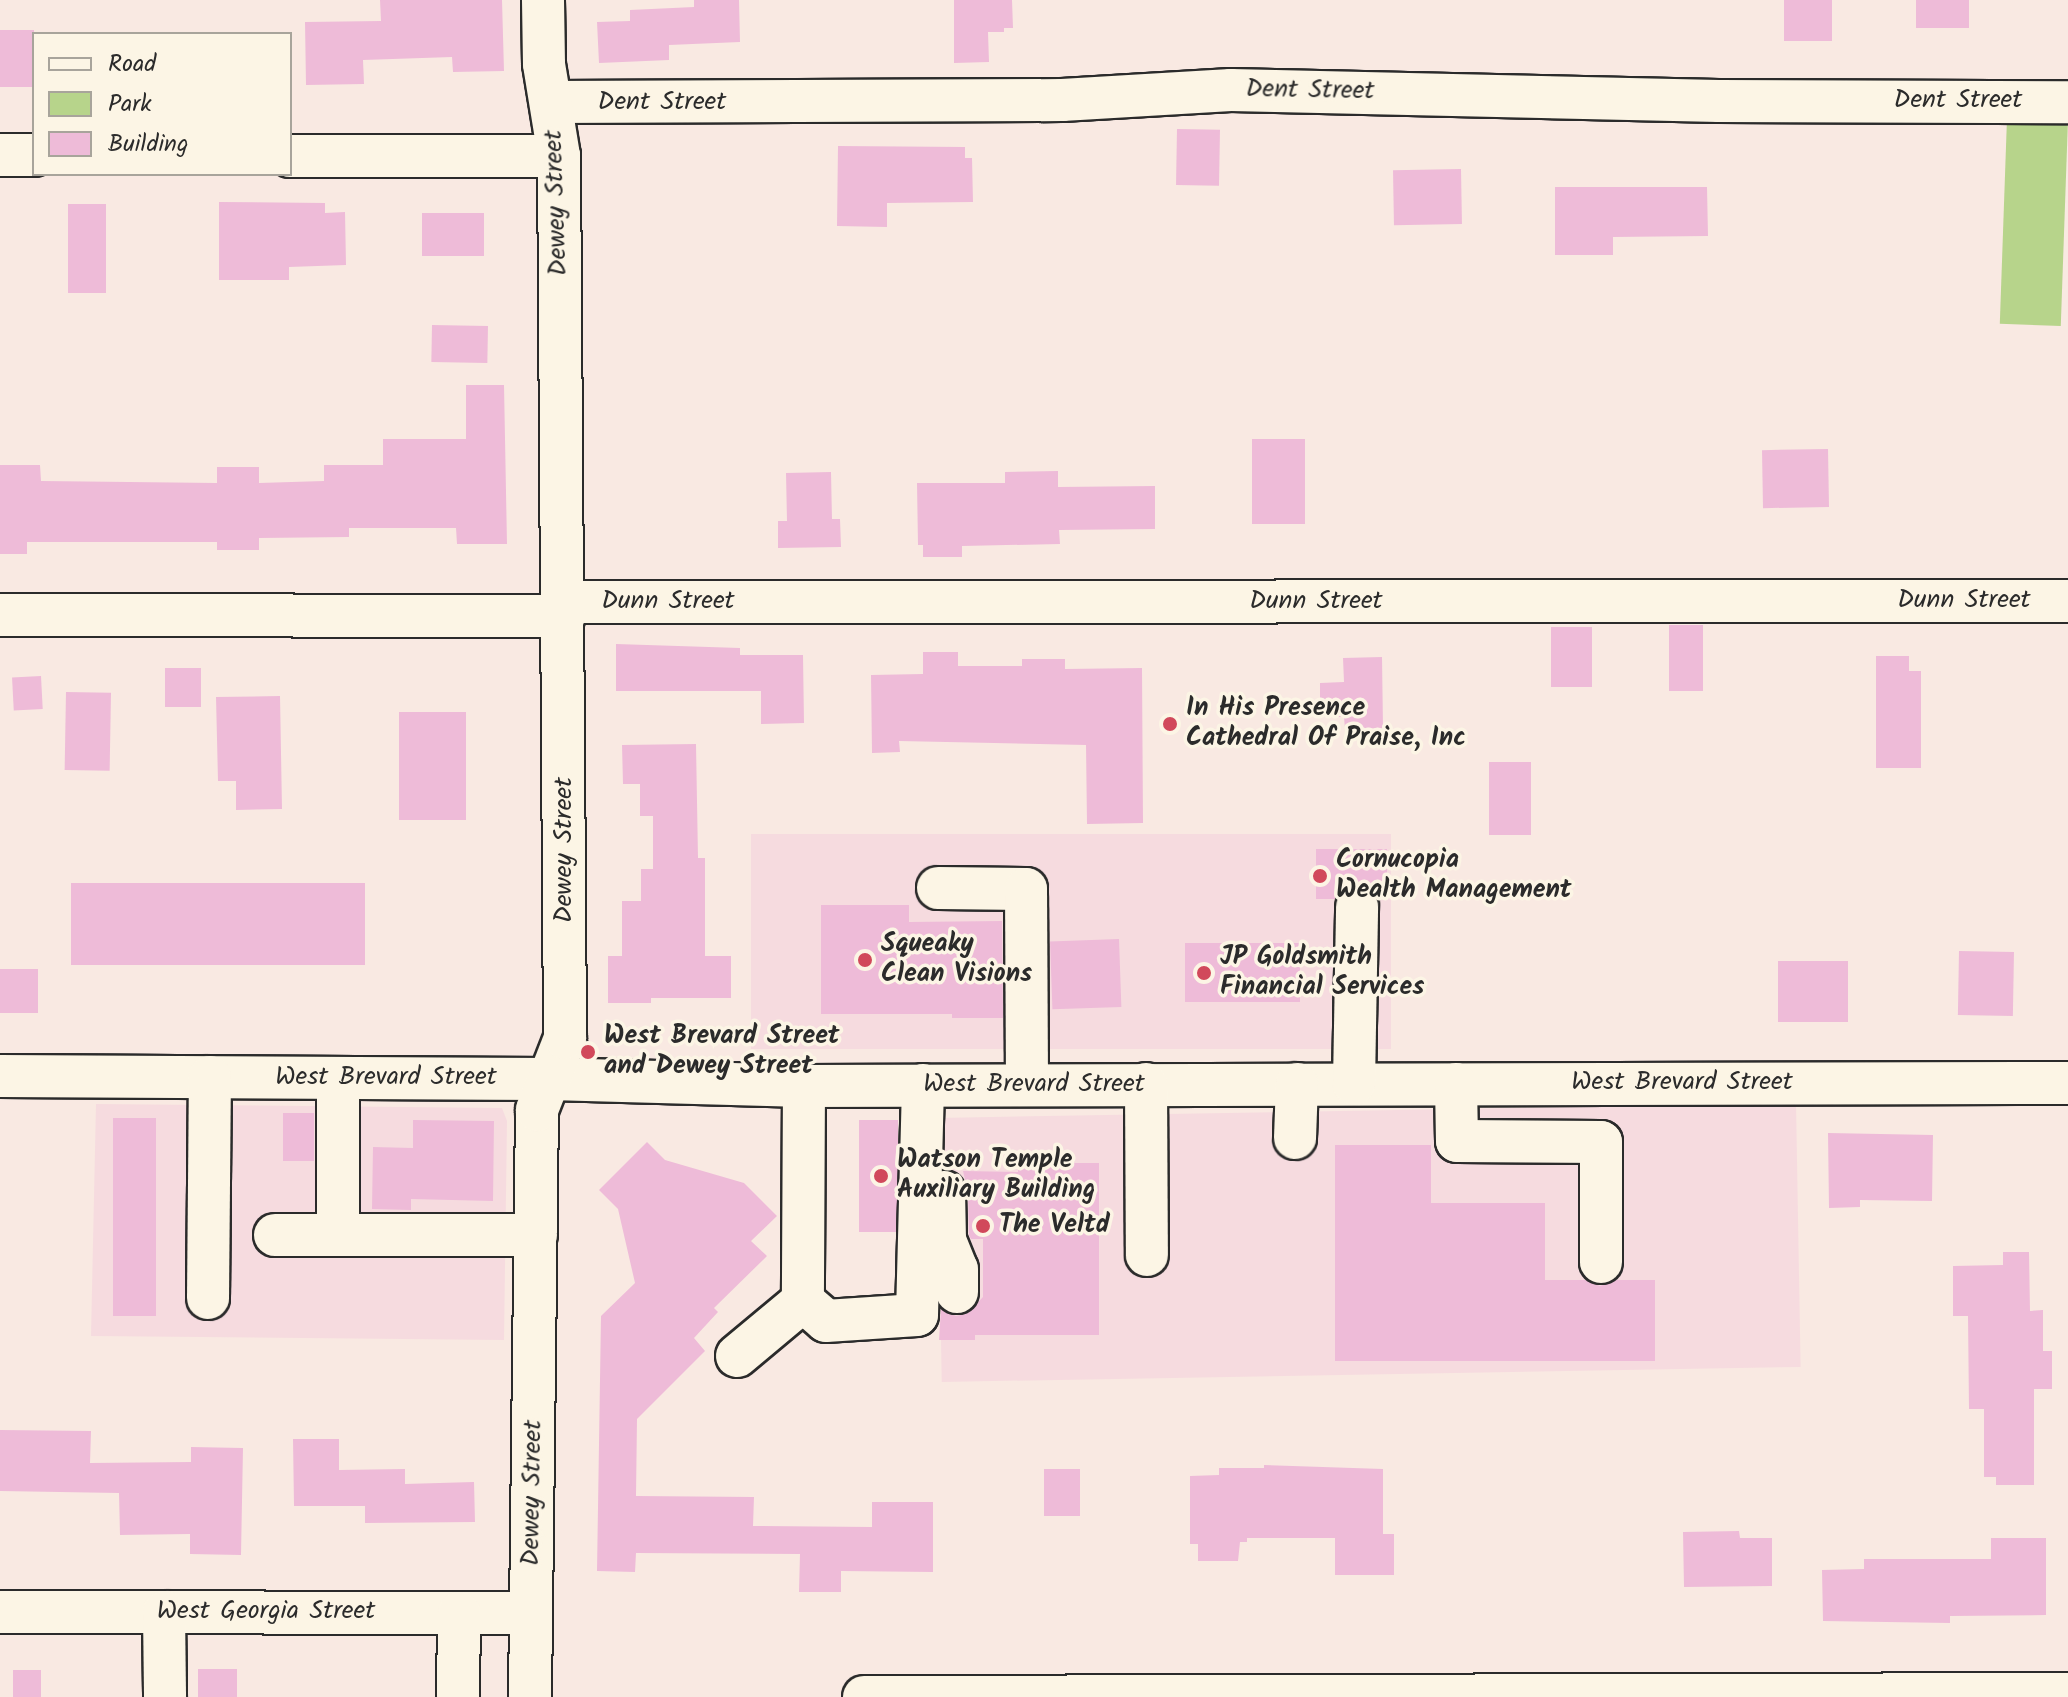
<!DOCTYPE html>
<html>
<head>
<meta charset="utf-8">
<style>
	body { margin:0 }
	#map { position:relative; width:2068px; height:1697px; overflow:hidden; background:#f9e9e2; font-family:Kalam,sans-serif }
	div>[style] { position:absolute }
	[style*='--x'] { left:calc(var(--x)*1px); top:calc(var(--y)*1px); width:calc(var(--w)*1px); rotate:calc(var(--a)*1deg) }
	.built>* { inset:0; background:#f6dbdf; transform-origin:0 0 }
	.green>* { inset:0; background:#b7d48b; transform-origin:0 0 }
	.building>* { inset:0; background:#eebbd8; transform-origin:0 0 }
	.roads { filter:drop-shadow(2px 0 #2b2b2b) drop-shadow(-2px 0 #2b2b2b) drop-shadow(0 2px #2b2b2b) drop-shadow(0 -2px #2b2b2b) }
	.minor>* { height:42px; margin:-21px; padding:0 21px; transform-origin:21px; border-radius:21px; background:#fcf5e5 }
	.dots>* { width:22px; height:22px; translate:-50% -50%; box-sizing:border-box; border:4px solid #fcf5e5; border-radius:50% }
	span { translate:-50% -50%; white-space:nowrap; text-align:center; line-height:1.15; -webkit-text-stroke:7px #fcf5e5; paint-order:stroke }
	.street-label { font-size:26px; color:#2b2b2b }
	.poi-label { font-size:26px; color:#2b2b2b; font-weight:700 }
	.left { translate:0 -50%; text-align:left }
	.legend { position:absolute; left:32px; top:32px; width:260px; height:144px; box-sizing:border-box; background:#fcf5e5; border:2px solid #a8a49b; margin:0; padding:10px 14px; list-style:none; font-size:24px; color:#2b2b2b }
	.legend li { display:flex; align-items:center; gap:16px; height:40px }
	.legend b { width:40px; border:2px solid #a8a49b }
</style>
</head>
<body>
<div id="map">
	<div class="built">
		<div style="left:1391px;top:834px;width:215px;height:640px;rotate:90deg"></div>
		<div style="left:1796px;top:1103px;width:264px;height:859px;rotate:89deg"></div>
		<div style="clip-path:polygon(96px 1104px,502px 1108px,507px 1121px,504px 1340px,91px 1336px)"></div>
	</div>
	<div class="green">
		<div style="left:2007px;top:118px;width:61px;height:206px;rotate:2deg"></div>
	</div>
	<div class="building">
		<div style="clip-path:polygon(380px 0,502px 0,504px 71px,453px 72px,452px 57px,363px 60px,364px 84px,306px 85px,305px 22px,381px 21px)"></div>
		<div style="clip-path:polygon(694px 0,739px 0,740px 42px,669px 45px,669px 60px,599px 63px,597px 22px,630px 21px,630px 10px,694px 7px)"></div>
		<div style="clip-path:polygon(954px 0,1012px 0,1013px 28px,1004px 28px,1004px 32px,988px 32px,989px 62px,954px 63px)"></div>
		<div style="left:1784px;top:0;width:48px;height:41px"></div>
		<div style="left:1916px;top:0;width:53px;height:28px"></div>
		<div style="left:0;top:30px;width:34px;height:57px"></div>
		<div style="left:1177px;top:129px;width:43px;height:56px;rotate:1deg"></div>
		<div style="clip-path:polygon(838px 146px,965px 147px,965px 158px,972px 158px,973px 202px,887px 203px,887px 227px,837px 226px)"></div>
		<div style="left:1461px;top:169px;width:55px;height:68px;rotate:89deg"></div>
		<div style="clip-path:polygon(1555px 187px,1707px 187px,1708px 236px,1613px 237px,1613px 255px,1555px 255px)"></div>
		<div style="clip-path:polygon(219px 202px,325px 203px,325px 213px,345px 212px,346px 265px,289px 267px,289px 280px,219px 280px)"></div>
		<div style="left:68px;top:204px;width:38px;height:89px"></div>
		<div style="left:422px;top:213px;width:62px;height:43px"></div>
		<div style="left:432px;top:325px;width:56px;height:37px;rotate:1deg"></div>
		<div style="clip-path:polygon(466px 385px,504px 385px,507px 544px,457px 544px,456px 528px,349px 528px,349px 537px,259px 538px,259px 550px,217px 550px,217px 542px,27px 542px,27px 554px,0 554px,0 465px,40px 465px,41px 481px,217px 483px,217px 467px,259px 467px,259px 483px,324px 481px,324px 465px,383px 465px,383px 439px,466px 439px)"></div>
		<div style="left:1252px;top:439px;width:53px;height:85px"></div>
		<div style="left:1828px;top:449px;width:58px;height:66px;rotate:89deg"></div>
		<div style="clip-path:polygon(1058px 471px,1058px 487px,1155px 486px,1155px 529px,1059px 530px,1060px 544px,962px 546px,962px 557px,923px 557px,923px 545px,918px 545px,917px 483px,1005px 483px,1005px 472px)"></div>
		<div style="clip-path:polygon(831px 472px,832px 519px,840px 519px,841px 547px,778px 548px,778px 521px,787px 521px,786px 473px)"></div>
		<div style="left:1669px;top:625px;width:34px;height:66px"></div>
		<div style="left:1551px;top:627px;width:41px;height:60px"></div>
		<div style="clip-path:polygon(616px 644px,740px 648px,740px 655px,803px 655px,804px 723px,761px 724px,761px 691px,616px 691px)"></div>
		<div style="clip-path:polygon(923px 652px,958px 652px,958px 666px,1022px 666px,1022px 659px,1065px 659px,1065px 669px,1142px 668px,1143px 823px,1087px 824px,1086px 745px,899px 741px,900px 752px,872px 753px,871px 675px,923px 674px)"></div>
		<div style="clip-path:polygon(1876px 656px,1909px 656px,1909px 671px,1921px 671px,1921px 768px,1876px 768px)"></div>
		<div style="clip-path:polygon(1382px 657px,1383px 728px,1345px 729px,1344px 717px,1320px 717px,1320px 683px,1344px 682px,1343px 658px)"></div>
		<div style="left:201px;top:668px;width:39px;height:36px;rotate:90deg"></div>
		<div style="left:41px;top:676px;width:33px;height:29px;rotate:87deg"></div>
		<div style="left:66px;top:692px;width:45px;height:78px;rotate:1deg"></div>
		<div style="clip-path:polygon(280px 696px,282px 809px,236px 810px,236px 781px,218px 781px,216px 697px)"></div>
		<div style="left:399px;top:712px;width:67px;height:108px"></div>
		<div style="clip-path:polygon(696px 744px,698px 858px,705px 858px,705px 956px,731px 956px,731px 998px,651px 998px,651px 1003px,608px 1003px,608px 956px,622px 956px,622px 901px,641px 901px,641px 869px,653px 869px,653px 816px,640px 816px,640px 784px,623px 784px,622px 745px)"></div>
		<div style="left:1489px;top:762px;width:42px;height:73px"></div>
		<div style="clip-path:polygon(1316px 849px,1387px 849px,1387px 899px,1379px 899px,1370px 887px,1357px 883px,1345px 886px,1335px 899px,1316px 899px)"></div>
		<div style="left:71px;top:883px;width:294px;height:82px"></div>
		<div style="clip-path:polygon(821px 905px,909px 905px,909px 922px,1002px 921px,1003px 1018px,952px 1018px,952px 1014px,821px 1014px)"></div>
		<div style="left:1119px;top:939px;width:68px;height:69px;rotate:88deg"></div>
		<div style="left:1185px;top:943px;width:115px;height:59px"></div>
		<div style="left:1959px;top:951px;width:55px;height:64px;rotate:1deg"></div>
		<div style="left:1778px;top:961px;width:70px;height:61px"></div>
		<div style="left:0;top:969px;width:38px;height:44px"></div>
		<div style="left:283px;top:1113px;width:31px;height:48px"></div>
		<div style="left:113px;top:1118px;width:43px;height:198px"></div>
		<div style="clip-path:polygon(413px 1120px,494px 1121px,493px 1201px,411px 1199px,411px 1210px,372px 1209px,373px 1147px,413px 1148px)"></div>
		<div style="left:859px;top:1120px;width:39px;height:112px"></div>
		<div style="clip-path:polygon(1828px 1133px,1933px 1135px,1932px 1201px,1860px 1200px,1860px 1207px,1829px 1208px)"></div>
		<div style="clip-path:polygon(647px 1142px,665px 1160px,744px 1183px,777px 1216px,751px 1241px,767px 1256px,714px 1308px,718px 1312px,694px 1338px,705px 1351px,637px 1419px,636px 1496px,754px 1497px,753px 1526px,872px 1527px,872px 1502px,933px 1502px,933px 1572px,841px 1571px,841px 1592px,799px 1592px,800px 1554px,636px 1553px,635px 1572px,597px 1571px,601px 1316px,635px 1283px,618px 1209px,599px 1190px)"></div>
		<div style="clip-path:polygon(1335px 1145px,1431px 1145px,1431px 1203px,1545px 1203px,1545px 1280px,1586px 1280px,1600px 1286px,1616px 1280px,1655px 1280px,1655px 1361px,1335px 1361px)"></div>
		<div style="clip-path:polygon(1018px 1163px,1099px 1163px,1099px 1335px,975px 1335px,975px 1340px,939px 1340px,941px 1309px,956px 1316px,968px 1313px,983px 1297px,983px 1239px,971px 1239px,969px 1235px,968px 1192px,963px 1171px,1018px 1172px)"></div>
		<div style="clip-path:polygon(2003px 1252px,2029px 1252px,2030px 1311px,2043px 1310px,2043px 1351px,2052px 1351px,2052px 1389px,2034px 1389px,2034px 1485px,1996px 1485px,1996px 1477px,1984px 1477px,1984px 1409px,1969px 1409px,1968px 1316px,1953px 1316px,1953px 1266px,2003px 1265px)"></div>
		<div style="clip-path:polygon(0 1430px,91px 1431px,90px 1463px,191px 1462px,191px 1447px,243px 1448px,241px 1555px,190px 1554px,190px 1534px,120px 1535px,119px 1493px,0 1491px)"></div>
		<div style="clip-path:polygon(293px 1439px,339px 1439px,339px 1470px,405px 1469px,405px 1484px,474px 1482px,475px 1522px,365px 1523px,365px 1506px,294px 1506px)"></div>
		<div style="clip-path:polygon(1264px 1465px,1383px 1469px,1383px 1534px,1394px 1534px,1394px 1575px,1335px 1575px,1335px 1538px,1247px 1538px,1247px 1542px,1240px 1542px,1238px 1561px,1198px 1561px,1198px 1544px,1190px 1544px,1190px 1476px,1219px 1475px,1219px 1468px,1264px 1468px)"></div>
		<div style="left:1044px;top:1469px;width:36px;height:47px"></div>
		<div style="clip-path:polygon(1739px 1531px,1740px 1538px,1772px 1538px,1772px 1586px,1684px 1587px,1683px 1532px)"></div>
		<div style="clip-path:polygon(1991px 1538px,2046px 1538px,2046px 1615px,1950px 1616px,1950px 1623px,1823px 1621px,1822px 1570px,1864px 1569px,1864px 1559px,1991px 1559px)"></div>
		<div style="left:198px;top:1669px;width:39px;height:28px"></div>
		<div style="left:13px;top:1670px;width:28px;height:27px"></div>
	</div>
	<div class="roads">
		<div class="minor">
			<div style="--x:552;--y:102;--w:510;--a:-0.22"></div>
			<div style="--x:1062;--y:100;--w:169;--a:-3.4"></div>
			<div style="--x:1231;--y:90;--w:488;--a:1.3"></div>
			<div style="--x:1719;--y:101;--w:349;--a:0.2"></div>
			<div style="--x:0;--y:155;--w:34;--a:0"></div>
			<div style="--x:290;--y:156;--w:269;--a:0"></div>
			<div style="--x:564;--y:602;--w:1504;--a:-0.04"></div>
			<div style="--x:0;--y:615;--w:564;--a:0.1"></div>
			<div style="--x:938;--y:888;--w:88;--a:0.7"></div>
			<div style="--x:1026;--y:889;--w:195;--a:89.7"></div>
			<div style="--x:0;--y:1076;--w:550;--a:0.31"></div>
			<div style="--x:550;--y:1079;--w:254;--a:1.6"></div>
			<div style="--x:804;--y:1086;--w:1264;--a:-0.14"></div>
			<div style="--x:338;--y:1078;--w:157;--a:90"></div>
			<div style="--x:1146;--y:1084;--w:171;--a:89.7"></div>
			<div style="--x:1354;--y:1084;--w:177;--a:-89"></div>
			<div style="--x:1456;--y:1084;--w:57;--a:89"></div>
			<div style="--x:1457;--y:1141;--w:144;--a:0.4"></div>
			<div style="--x:1601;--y:1142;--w:120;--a:90"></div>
			<div style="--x:804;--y:1086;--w:215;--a:90.3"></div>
			<div style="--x:803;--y:1301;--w:30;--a:41"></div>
			<div style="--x:826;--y:1321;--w:91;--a:-3.8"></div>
			<div style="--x:917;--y:1315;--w:230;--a:-88.5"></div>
			<div style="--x:1295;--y:1138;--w:54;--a:-87.9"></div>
			<div style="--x:944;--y:1192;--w:48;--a:88.8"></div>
			<div style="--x:945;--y:1240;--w:31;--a:68"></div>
			<div style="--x:957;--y:1269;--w:23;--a:90"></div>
			<div style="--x:275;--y:1235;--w:261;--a:0"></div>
			<div style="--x:208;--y:1298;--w:221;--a:-89.5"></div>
			<div style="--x:737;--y:1356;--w:86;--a:-39.8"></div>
			<div style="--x:0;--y:1612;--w:531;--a:0.11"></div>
			<div style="--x:164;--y:1612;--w:85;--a:89.3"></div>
			<div style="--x:458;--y:1697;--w:84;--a:-89.3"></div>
			<div style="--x:530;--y:1697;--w:587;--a:-89.32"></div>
			<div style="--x:537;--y:1110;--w:77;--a:-68.7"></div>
			<div style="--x:565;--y:1038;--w:882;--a:-90.39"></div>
			<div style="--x:559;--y:156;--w:93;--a:-99.3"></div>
			<div style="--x:544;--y:64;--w:64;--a:-90.9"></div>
			<div style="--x:864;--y:1697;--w:1204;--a:-0.14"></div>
		</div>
	</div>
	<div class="dots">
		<div style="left:1170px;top:724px;background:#d1495b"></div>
		<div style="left:1320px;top:876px;background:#d1495b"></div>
		<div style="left:865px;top:960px;background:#d1495b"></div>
		<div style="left:1204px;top:973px;background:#d1495b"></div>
		<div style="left:588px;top:1052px;background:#d1495b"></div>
		<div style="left:881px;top:1176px;background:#d1495b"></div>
		<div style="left:983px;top:1226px;background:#d1495b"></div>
	</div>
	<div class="street-label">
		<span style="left:1310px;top:91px;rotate:1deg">Dent Street</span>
		<span style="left:1958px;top:101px">Dent Street</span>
		<span style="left:662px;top:103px">Dent Street</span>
		<span style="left:557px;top:203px;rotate:-92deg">Dewey Street</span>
		<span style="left:1964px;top:601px">Dunn Street</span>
		<span style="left:668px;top:602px">Dunn Street</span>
		<span style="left:1316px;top:602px">Dunn Street</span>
		<span style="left:565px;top:850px;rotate:-90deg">Dewey Street</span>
		<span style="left:386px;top:1078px">West Brevard Street</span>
		<span style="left:1682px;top:1083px">West Brevard Street</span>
		<span style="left:1034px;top:1085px">West Brevard Street</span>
		<span style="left:533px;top:1493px;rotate:-89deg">Dewey Street</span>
		<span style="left:266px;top:1612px">West Georgia Street</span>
	</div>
	<div class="poi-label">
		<span class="left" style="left:1186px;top:724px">In His Presence<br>Cathedral Of Praise, Inc</span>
		<span class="left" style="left:1336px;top:876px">Cornucopia<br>Wealth Management</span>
		<span class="left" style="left:881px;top:960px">Squeaky<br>Clean Visions</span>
		<span class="left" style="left:1220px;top:973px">JP Goldsmith<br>Financial Services</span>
		<span class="left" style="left:604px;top:1052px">West Brevard Street<br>and Dewey Street</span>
		<span class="left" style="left:897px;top:1176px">Watson Temple<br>Auxiliary Building</span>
		<span class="left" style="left:999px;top:1226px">The Veltd</span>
	</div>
	<ul class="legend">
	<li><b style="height:10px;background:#fcf5e5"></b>Road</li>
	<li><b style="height:22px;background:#b7d48b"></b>Park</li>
	<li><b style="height:22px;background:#eebbd8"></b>Building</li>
	</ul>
</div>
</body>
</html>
